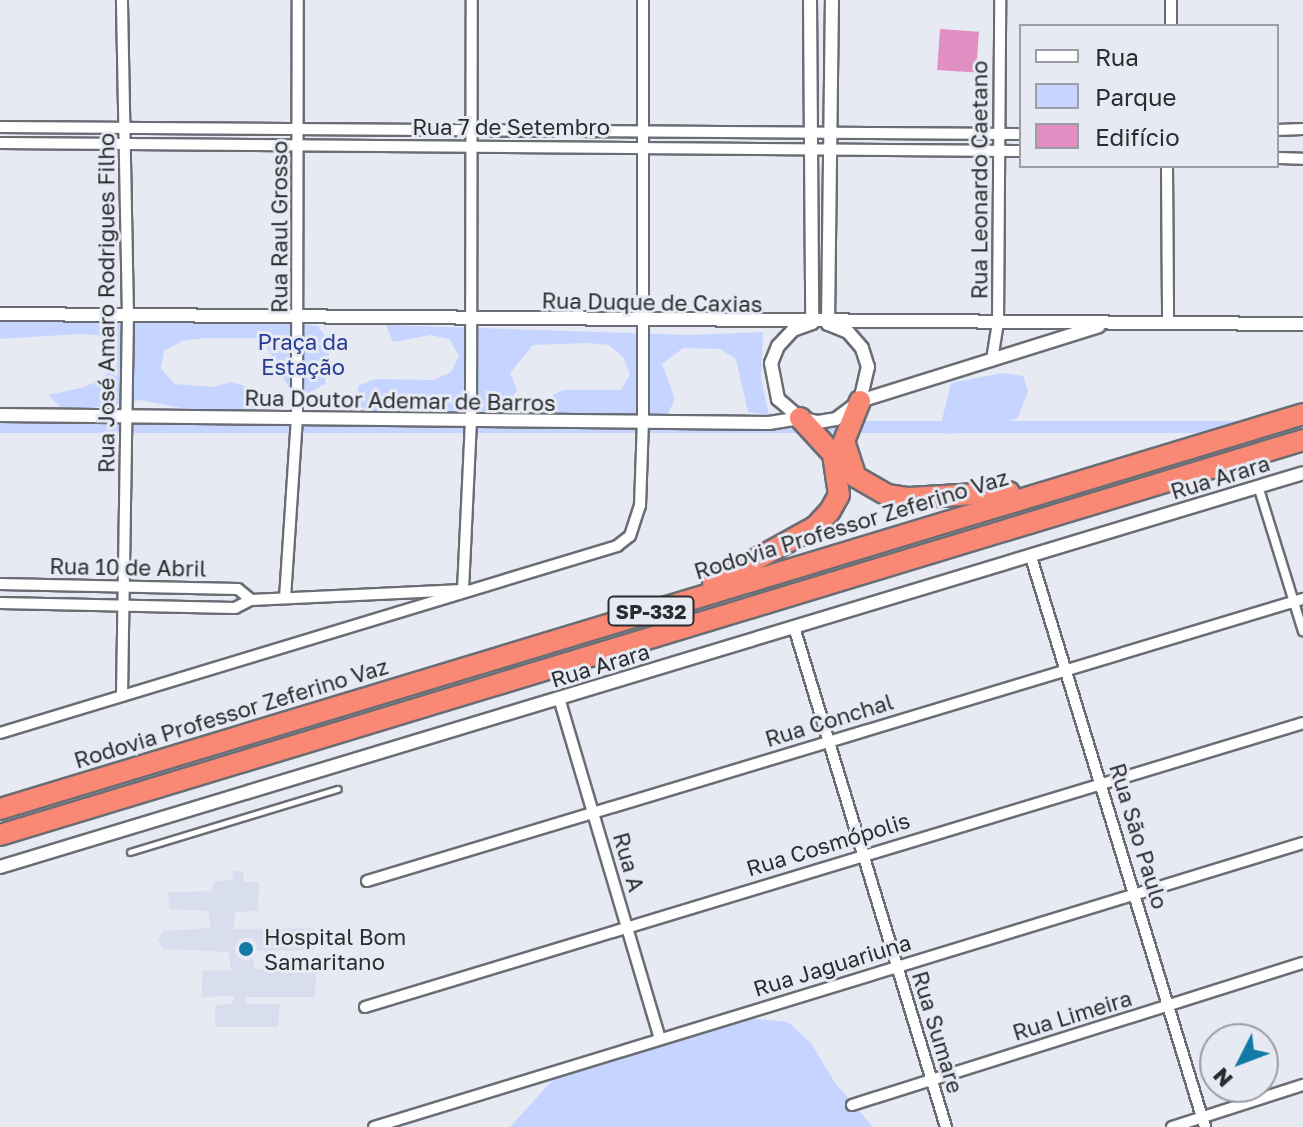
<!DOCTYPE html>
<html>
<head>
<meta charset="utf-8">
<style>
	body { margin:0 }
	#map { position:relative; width:1303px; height:1127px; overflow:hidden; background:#e7eaf3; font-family:"Golos Text",sans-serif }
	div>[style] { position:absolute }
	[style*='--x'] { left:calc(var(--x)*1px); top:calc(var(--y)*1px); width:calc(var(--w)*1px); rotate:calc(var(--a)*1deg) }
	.built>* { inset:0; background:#d8deed }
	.green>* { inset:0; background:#c6d5ff; transform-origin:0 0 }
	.building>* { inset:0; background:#e18ec2; transform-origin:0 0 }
	.roads { filter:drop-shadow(2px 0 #6a6d74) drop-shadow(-2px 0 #6a6d74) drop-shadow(0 2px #6a6d74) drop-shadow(0 -2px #6a6d74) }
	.service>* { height:5px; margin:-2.5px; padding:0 2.5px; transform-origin:2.5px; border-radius:2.5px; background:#fff }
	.pedestrian>* { height:8px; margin:-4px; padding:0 4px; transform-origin:4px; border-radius:4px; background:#fff }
	.minor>* { height:10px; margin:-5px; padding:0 5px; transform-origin:5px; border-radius:5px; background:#fff }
	.tertiary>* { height:12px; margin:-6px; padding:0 6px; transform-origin:6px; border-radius:6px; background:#fff }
	.motorway>* { height:20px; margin:-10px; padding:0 10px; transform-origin:10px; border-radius:10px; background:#f98874 }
	.dots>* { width:22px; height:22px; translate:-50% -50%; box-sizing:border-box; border:4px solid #e7eaf3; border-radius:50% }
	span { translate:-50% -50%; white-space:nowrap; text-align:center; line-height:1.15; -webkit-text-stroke:6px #e7eaf3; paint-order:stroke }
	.shield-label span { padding:2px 6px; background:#e7eaf3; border:2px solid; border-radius:6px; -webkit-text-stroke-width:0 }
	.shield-label { font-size:20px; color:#2a2c2f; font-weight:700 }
	.street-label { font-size:22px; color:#2a2c2f }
	.park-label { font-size:22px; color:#253a93 }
	.poi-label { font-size:22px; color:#2a2c2f }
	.left { translate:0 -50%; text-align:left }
	.legend { position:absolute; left:1019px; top:24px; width:260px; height:144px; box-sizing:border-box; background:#e7eaf3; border:2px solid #9b9ea5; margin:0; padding:10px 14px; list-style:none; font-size:24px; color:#2a2c2f }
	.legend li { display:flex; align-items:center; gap:16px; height:40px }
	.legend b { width:40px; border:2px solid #9b9ea5 }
	.north { position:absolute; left:1199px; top:1023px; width:80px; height:80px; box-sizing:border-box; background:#e7eaf3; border:2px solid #9b9ea5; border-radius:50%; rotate:228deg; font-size:22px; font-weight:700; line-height:32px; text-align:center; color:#2a2c2f }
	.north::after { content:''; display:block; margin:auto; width:28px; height:36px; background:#127aa5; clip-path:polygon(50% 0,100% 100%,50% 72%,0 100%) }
</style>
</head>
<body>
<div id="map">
	<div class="built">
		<div style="clip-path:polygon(233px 871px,243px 871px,244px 882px,259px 882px,258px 911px,235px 912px,234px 929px,313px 928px,315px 950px,253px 951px,254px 969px,316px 970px,315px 997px,246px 997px,247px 1004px,280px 1004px,278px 1027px,215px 1027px,215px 1005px,232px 1004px,235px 996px,201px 997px,203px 971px,231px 970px,229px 952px,163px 949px,158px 940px,163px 931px,211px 928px,208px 911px,169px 909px,168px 892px,212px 891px,214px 882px,232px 880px)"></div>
	</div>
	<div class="green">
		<div style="clip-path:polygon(143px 307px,318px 326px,330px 343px,325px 384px,308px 393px,289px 388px,262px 338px,205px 338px,182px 341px,164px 351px,161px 369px,175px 384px,213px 387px,232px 382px,253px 389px,256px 408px,239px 415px,202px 412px,141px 400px,80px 410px,61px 408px,48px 395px,85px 387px,103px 377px,117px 365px,114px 345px,98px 335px,79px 334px,0 339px,0 309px,120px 312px)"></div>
		<div style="clip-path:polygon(386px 325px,690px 335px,763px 332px,761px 378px,769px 415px,748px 412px,736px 359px,720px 349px,683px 348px,662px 364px,675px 399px,667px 416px,552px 417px,546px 399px,563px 390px,621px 390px,630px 374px,623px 357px,609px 345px,589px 343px,533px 345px,510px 373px,517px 390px,507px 406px,490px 413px,373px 414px,357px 404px,358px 386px,375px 379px,434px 380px,451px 372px,459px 356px,449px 339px,430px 335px,393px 342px)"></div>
		<div style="clip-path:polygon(1002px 373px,1023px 376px,1028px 391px,1018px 417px,989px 431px,946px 434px,942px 420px,951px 383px)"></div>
		<div style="left:1303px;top:421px;width:12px;height:1362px;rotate:90deg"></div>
		<div style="clip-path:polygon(749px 1018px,788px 1022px,811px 1043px,835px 1083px,873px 1127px,510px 1127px,559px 1073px)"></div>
	</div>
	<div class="building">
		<div style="left:940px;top:29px;width:39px;height:41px;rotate:4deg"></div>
	</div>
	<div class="roads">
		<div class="service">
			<div style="--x:130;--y:852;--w:217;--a:-16.9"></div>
		</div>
		<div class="pedestrian">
			<div style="--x:1258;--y:486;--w:152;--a:72.8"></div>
		</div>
		<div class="minor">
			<div style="--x:1171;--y:26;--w:26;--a:-90"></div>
			<div style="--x:0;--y:127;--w:1021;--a:0.39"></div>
			<div style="--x:1277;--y:130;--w:26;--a:-2"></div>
			<div style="--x:0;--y:143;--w:1021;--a:0.45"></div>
			<div style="--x:1277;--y:158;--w:26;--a:2"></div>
			<div style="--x:1167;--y:166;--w:157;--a:89.6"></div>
			<div style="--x:992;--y:360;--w:38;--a:-81"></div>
			<div style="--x:998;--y:322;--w:322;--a:-89.6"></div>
			<div style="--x:1031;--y:557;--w:596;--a:73.02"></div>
			<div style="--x:0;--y:584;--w:238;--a:1.2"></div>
			<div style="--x:238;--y:589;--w:17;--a:40"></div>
			<div style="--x:285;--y:598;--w:180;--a:-86.2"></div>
			<div style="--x:297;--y:418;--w:418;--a:-89.9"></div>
			<div style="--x:0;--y:603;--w:235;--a:1.2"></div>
			<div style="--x:235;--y:608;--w:18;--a:-27"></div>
			<div style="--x:251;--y:600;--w:212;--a:-2.7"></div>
			<div style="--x:463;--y:590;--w:170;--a:-87.3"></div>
			<div style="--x:471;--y:420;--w:420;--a:-89.9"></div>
			<div style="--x:794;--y:627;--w:523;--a:73.09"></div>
			<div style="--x:122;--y:696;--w:380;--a:-89.1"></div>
			<div style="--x:128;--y:316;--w:316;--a:-91.1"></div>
			<div style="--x:559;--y:698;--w:355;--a:73.5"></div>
			<div style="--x:0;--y:733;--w:645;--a:-16.86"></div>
			<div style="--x:617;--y:546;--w:16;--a:-38"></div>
			<div style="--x:630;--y:536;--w:32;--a:-72"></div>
			<div style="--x:640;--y:506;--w:84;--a:-88"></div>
			<div style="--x:643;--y:422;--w:422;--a:-90"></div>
			<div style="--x:367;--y:881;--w:978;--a:-16.77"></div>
			<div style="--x:365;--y:1007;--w:980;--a:-16.84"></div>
			<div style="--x:852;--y:1105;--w:473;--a:-17.5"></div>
			<div style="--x:374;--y:1127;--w:971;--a:-17"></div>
			<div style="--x:1172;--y:1127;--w:138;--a:-17.8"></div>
		</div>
		<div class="tertiary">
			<div style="--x:810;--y:0;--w:323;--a:89.6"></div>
			<div style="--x:812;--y:323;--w:20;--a:160"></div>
			<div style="--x:793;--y:330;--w:22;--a:133"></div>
			<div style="--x:778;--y:346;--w:18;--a:112"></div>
			<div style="--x:771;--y:363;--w:37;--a:79"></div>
			<div style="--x:778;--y:399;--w:29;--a:41"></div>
			<div style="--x:800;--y:418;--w:18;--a:13"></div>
			<div style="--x:818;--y:422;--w:18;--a:-9"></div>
			<div style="--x:836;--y:419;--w:30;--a:-37"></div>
			<div style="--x:860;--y:401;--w:35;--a:-77"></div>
			<div style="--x:868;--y:367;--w:20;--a:-108"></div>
			<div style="--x:862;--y:348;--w:21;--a:-131"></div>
			<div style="--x:848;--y:332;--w:22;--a:-158"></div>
			<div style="--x:828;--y:324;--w:324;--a:-89.3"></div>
			<div style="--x:0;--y:314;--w:1303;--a:0.44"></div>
			<div style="--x:860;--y:401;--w:250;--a:-17.4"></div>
			<div style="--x:0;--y:415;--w:769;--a:0.6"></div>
			<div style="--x:769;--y:423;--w:31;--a:-9"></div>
			<div style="--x:0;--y:867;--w:1361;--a:-16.82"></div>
		</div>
		<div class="motorway">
			<div style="--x:860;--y:401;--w:43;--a:111.8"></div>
			<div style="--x:844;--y:441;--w:38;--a:72"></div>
			<div style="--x:856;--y:477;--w:36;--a:30"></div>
			<div style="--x:887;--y:495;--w:22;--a:8"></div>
			<div style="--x:909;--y:498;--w:100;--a:-3.4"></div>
			<div style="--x:713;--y:583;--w:116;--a:-28.8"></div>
			<div style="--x:815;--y:527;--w:22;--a:-47"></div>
			<div style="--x:830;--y:511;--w:18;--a:-61"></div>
			<div style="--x:839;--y:495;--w:41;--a:-98.3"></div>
			<div style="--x:833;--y:454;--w:49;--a:-132.5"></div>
			<div style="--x:0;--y:809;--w:1362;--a:-16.86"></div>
			<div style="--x:0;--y:835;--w:1362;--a:-16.86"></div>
		</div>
	</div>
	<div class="dots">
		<div style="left:246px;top:949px;background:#127aa5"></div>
	</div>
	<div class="shield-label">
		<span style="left:651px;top:611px">SP-332</span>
	</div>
	<div class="street-label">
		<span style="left:511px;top:127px">Rua 7 de Setembro</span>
		<span style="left:979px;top:180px;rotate:-90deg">Rua Leonardo Caetano</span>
		<span style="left:279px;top:227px;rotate:-90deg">Rua Raul Grosso</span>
		<span style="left:652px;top:302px;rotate:1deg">Rua Duque de Caxias</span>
		<span style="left:106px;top:303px;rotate:-90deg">Rua José Amaro Rodrigues Filho</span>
		<span style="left:400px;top:400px;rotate:1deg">Rua Doutor Ademar de Barros</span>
		<span style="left:1220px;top:477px;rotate:-17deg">Rua Arara</span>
		<span style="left:851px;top:524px;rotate:-17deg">Rodovia Professor Zeferino Vaz</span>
		<span style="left:128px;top:567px;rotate:1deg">Rua 10 de Abril</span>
		<span style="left:600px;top:665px;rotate:-17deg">Rua Arara</span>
		<span style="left:231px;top:713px;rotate:-17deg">Rodovia Professor Zeferino Vaz</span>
		<span style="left:829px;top:720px;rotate:-17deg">Rua Conchal</span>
		<span style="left:1139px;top:836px;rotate:73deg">Rua São Paulo</span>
		<span style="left:828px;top:844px;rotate:-17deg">Rua Cosmópolis</span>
		<span style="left:629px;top:862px;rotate:74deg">Rua A</span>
		<span style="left:832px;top:965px;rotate:-17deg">Rua Jaguariuna</span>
		<span style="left:1072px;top:1015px;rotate:-17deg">Rua Limeira</span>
		<span style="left:938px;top:1032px;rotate:73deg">Rua Sumare</span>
	</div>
	<div class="park-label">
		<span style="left:303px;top:354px">Praça da<br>Estação</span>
	</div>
	<div class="poi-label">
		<span class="left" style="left:264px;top:949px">Hospital Bom<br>Samaritano</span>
	</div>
	<ul class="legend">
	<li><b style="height:10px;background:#fff"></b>Rua</li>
	<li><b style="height:22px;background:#c6d5ff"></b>Parque</li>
	<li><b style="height:22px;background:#e18ec2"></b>Edifício</li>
	</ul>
	<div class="north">N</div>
</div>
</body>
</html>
